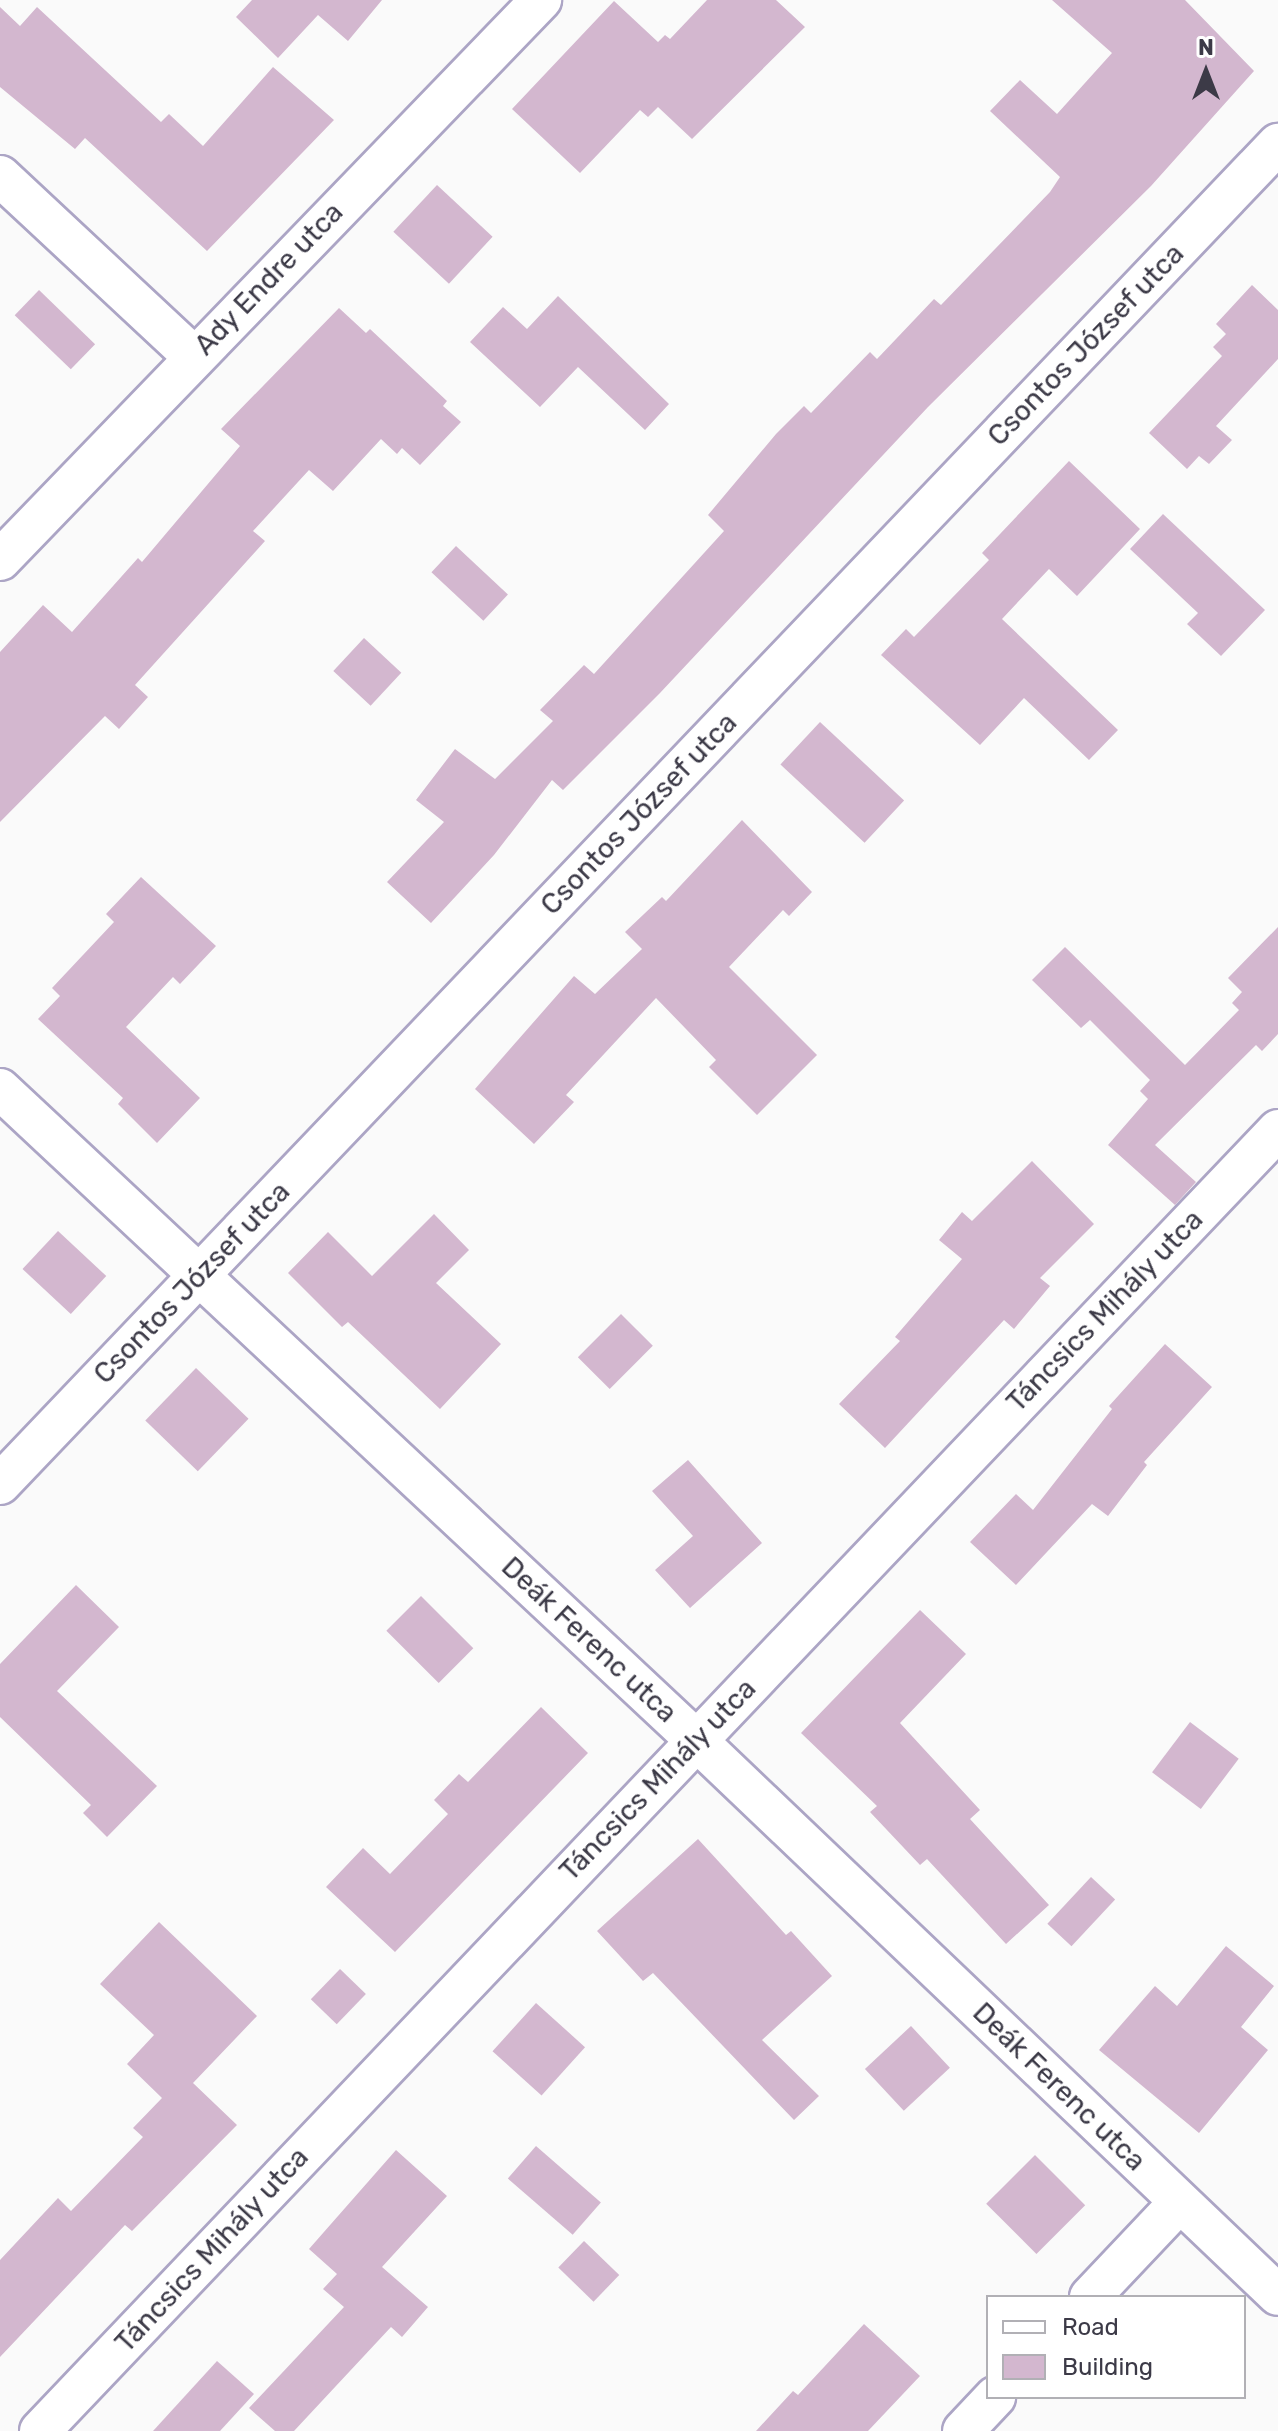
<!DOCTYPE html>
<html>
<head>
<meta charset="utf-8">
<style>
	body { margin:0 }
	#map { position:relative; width:1278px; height:2431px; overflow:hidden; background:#fafafa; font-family:Rubik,sans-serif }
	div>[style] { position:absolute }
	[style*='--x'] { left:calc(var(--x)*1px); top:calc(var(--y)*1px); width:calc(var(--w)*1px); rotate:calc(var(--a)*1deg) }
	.building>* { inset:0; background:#d3b7cf; transform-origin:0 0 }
	.roads { filter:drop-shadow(2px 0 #aca5c5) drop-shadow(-2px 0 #aca5c5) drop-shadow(0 2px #aca5c5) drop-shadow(0 -2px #aca5c5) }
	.street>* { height:40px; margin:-20px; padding:0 20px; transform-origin:20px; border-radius:20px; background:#fff }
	span { translate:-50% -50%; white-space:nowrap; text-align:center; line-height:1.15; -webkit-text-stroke:6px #fff; paint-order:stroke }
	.street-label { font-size:28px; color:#3c3a47 }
	.legend { position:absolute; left:986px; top:2295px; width:260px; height:104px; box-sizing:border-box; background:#fff; border:2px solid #b1b0b5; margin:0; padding:10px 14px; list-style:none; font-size:24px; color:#3c3a47 }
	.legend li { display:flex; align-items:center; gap:16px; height:40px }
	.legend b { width:40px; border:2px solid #b1b0b5 }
	.north { position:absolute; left:1166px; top:32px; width:80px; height:80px; -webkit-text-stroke:6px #fff; paint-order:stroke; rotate:0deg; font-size:22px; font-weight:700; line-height:32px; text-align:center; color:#3c3a47 }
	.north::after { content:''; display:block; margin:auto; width:28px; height:36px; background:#3c3a47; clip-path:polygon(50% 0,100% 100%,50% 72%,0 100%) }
</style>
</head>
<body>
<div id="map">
	<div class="building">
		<div style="clip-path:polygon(252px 0,382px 0,348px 41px,318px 15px,278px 58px,236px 17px)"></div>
		<div style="clip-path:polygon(707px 0,776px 0,805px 27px,692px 139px,658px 107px,648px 117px,640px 110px,580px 173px,512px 109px,614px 1px,658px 42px,665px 35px,670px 39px)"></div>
		<div style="clip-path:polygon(1052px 0,1185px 0,1254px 71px,1151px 186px,928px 407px,660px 693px,563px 790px,552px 780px,494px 855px,431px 923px,387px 882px,444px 822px,416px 800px,455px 749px,495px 779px,553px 721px,540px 710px,584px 665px,594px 674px,724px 531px,708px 515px,776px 434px,804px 406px,811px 413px,870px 352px,877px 359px,934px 299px,941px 305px,1050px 192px,1060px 177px,990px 111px,1020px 80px,1057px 114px,1112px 53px)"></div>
		<div style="clip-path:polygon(0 7px,20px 26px,37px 7px,161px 122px,169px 114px,203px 146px,273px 67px,334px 120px,207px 251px,85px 138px,75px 149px,0 87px)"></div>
		<div style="left:437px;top:185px;width:76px;height:64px;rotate:43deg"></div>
		<div style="clip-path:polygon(1252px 285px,1278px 310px,1278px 359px,1216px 426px,1232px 440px,1209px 464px,1199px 456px,1187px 469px,1149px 433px,1222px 356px,1213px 347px,1226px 334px,1216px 324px)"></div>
		<div style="left:39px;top:290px;width:78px;height:35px;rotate:44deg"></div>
		<div style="clip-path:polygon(558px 296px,669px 404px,645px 430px,578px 367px,540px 407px,470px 342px,503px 307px,527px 329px)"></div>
		<div style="clip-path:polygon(339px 308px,366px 333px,370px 329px,447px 401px,443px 406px,461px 422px,420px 465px,402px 448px,397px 454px,381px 439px,333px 491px,309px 470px,253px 531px,265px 541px,135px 685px,148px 697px,119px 729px,105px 716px,0 822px,0 652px,43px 605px,72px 632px,138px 558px,142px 562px,240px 446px,221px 429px)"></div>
		<div style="clip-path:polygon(1069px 461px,1140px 529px,1077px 596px,1049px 569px,1002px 619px,1118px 730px,1089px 760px,1024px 698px,980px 745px,881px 655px,906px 629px,914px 637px,989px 560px,982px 553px)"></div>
		<div style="clip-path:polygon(1163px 514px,1265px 610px,1221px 656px,1187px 624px,1198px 613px,1130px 549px)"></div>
		<div style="left:456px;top:546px;width:71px;height:36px;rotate:43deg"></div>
		<div style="left:364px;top:638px;width:51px;height:45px;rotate:43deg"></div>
		<div style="left:820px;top:722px;width:115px;height:58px;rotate:43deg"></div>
		<div style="clip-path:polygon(742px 820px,812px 892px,789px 916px,783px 910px,729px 967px,817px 1055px,757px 1115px,709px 1067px,716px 1060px,656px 998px,566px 1095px,574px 1102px,534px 1144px,475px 1089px,574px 976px,595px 994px,642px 949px,625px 932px,662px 897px,666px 901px)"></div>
		<div style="clip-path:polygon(141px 877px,216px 946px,180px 984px,173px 977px,126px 1027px,200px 1098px,157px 1143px,118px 1104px,123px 1098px,38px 1019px,60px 996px,52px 988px,114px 922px,106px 914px)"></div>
		<div style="clip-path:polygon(1278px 927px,1278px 1034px,1262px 1051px,1256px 1045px,1155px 1145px,1196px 1182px,1175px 1205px,1108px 1145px,1148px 1099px,1140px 1091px,1150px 1080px,1090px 1020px,1081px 1028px,1032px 980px,1065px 947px,1185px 1065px,1239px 1010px,1232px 1003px,1242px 992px,1228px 978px)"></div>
		<div style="clip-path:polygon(1032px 1161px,1094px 1224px,1040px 1278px,1050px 1286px,1014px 1329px,1004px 1320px,885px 1448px,839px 1404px,900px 1341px,895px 1337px,962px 1259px,939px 1240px,962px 1212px,972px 1221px)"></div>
		<div style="clip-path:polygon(434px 1214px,469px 1250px,436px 1283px,501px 1344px,440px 1409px,348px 1322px,342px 1327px,288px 1273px,328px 1232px,372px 1276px)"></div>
		<div style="left:58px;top:1231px;width:66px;height:52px;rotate:43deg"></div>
		<div style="left:621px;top:1314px;width:45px;height:61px;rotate:45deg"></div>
		<div style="clip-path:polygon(1165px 1344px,1212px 1387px,1144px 1462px,1147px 1465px,1108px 1516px,1092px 1504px,1016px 1585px,970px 1542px,1016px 1494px,1033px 1510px,1112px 1409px,1109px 1406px)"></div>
		<div style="left:196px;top:1368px;width:73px;height:73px;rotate:44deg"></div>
		<div style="clip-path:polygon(688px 1460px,762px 1543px,690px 1608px,655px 1570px,693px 1536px,652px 1491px)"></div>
		<div style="clip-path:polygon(76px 1585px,119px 1627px,57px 1691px,157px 1786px,107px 1837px,83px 1813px,91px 1805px,0 1717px,0 1664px)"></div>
		<div style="left:421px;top:1596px;width:74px;height:49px;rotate:45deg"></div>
		<div style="clip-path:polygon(920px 1610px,966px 1654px,900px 1723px,980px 1810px,970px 1819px,1049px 1905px,1006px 1944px,927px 1859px,920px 1865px,870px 1812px,877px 1806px,801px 1733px)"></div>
		<div style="clip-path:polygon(541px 1707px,588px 1753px,395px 1952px,326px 1887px,363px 1848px,390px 1874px,448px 1814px,434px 1800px,459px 1774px,468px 1782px)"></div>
		<div style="left:1190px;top:1722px;width:61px;height:63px;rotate:37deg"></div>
		<div style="clip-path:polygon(698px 1839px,786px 1935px,791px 1931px,832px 1976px,762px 2040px,819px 2096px,794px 2120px,653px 1973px,643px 1981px,597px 1931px)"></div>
		<div style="left:1091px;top:1877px;width:33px;height:64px;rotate:43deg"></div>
		<div style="clip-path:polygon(159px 1922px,257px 2016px,193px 2083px,237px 2125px,132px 2231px,125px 2225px,0 2357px,0 2260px,58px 2198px,71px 2211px,143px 2137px,133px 2128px,162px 2098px,127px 2064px,154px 2035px,100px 1984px)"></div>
		<div style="clip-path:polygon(1226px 1946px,1274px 1986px,1241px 2027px,1268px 2050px,1199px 2133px,1099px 2050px,1155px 1986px,1177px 2006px)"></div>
		<div style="left:340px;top:1969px;width:36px;height:42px;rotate:44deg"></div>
		<div style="left:536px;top:2003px;width:66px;height:65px;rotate:42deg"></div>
		<div style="left:911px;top:2026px;width:57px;height:63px;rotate:47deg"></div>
		<div style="left:536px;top:2146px;width:86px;height:43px;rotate:41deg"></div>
		<div style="clip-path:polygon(396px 2150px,447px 2196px,382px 2267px,428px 2307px,402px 2337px,391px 2327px,294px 2431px,275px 2431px,249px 2408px,344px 2307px,323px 2289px,337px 2274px,309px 2249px)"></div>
		<div style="left:1035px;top:2155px;width:71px;height:69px;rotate:45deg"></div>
		<div style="left:584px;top:2241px;width:49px;height:37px;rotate:44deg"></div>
		<div style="clip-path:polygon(864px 2324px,920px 2376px,868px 2431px,756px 2431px,793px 2391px,798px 2395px)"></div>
		<div style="clip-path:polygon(217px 2361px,254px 2394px,220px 2431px,153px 2431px)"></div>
	</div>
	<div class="roads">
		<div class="street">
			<div style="--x:0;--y:176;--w:264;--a:43"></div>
			<div style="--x:0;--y:560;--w:779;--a:-45.99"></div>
			<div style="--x:0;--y:1089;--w:953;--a:43.09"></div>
			<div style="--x:696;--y:1740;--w:804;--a:43.64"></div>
			<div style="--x:0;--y:1484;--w:1852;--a:-46.36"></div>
			<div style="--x:1090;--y:2297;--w:129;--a:-46.6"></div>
			<div style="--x:40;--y:2431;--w:1796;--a:-46.42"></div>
			<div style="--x:963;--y:2431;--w:47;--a:-46.7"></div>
		</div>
	</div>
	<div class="street-label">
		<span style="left:269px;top:279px;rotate:-46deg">Ady Endre utca</span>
		<span style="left:1086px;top:345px;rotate:-46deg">Csontos József utca</span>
		<span style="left:639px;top:814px;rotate:-46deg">Csontos József utca</span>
		<span style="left:192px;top:1283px;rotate:-46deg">Csontos József utca</span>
		<span style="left:1105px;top:1311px;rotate:-46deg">Táncsics Mihály utca</span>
		<span style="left:589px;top:1640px;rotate:43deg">Deák Ferenc utca</span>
		<span style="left:658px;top:1780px;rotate:-46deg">Táncsics Mihály utca</span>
		<span style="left:1059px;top:2087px;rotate:44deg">Deák Ferenc utca</span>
		<span style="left:212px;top:2250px;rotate:-47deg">Táncsics Mihály utca</span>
	</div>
	<ul class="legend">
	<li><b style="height:10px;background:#fff"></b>Road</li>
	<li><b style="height:22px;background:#d3b7cf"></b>Building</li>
	</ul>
	<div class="north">N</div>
</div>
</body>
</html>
